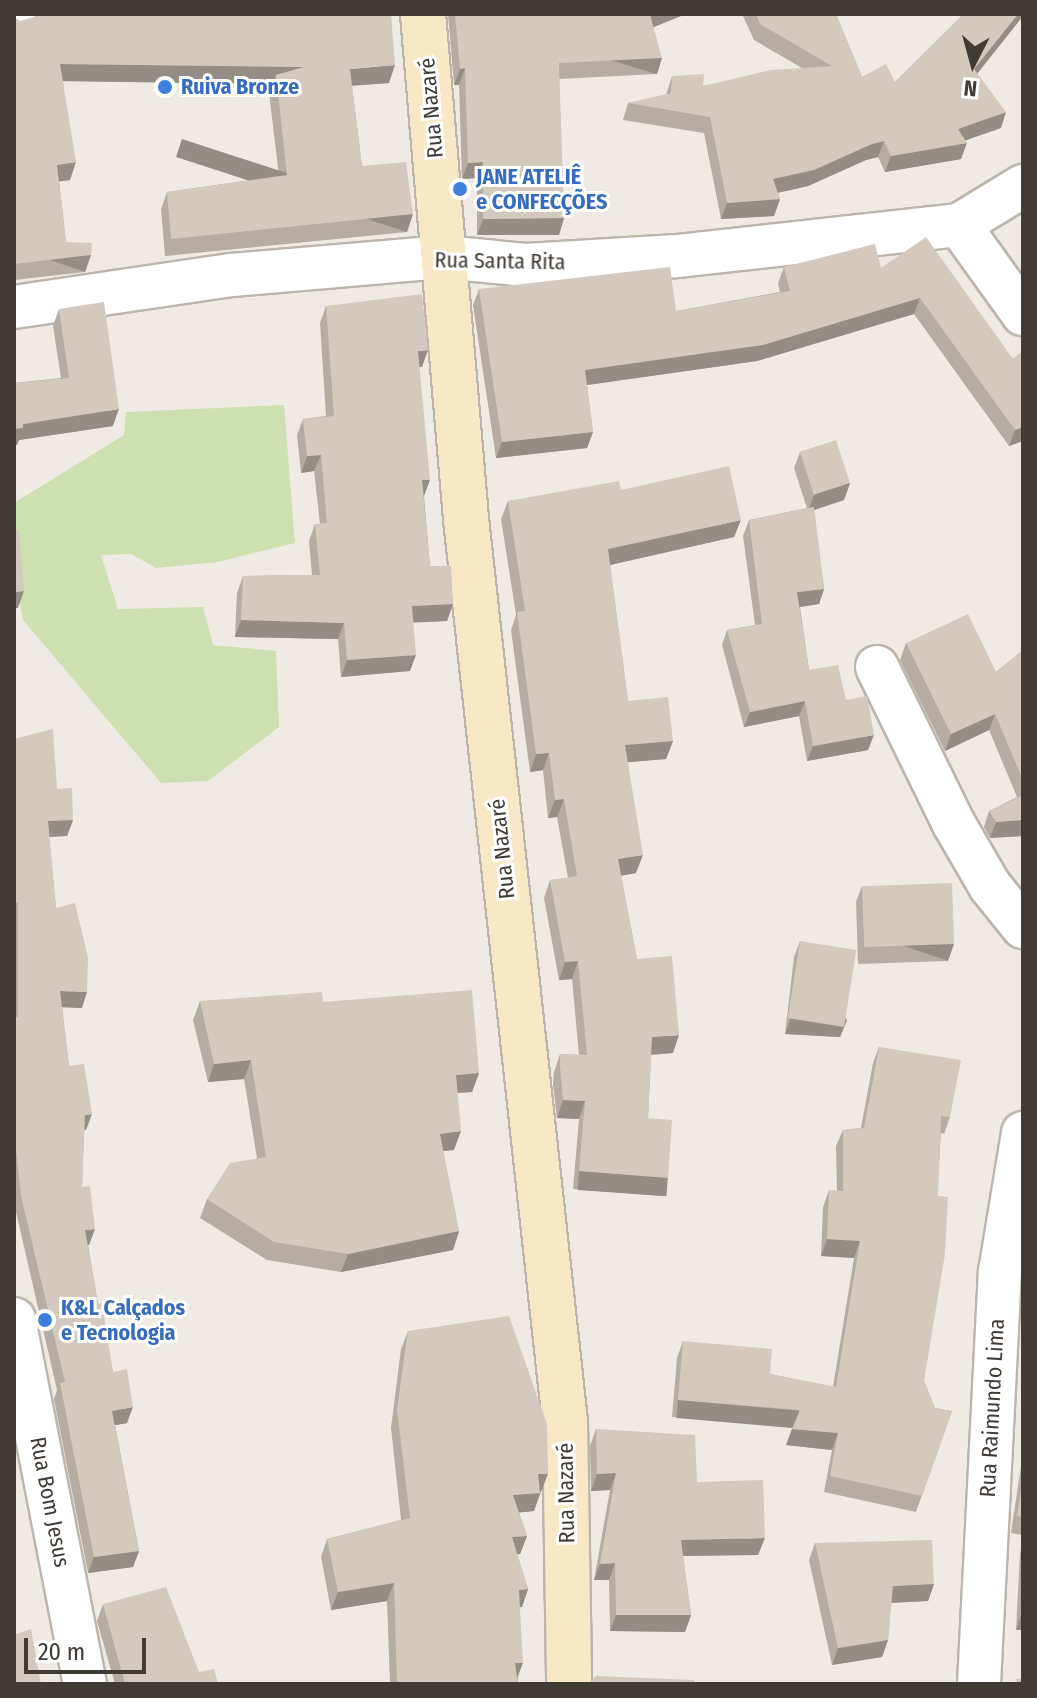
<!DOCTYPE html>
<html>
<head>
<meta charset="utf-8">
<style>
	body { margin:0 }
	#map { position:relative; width:1037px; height:1698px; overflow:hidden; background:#efebe4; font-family:"Fira Sans Condensed",sans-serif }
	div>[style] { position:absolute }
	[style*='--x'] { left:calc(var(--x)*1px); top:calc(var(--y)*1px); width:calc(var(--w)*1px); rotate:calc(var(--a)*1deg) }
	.green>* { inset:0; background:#cedfb1 }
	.roads { filter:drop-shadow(2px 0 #bcb5ab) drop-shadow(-2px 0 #bcb5ab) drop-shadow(0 2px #bcb5ab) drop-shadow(0 -2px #bcb5ab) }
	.street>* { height:42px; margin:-21px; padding:0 21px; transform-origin:21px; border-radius:21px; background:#fff }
	.secondary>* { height:44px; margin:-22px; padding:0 22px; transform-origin:22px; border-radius:22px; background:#f7e8c6 }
	.wall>* { inset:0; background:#b5ada3 }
	.shaded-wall>* { inset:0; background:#948d85; transform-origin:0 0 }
	.building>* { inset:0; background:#d3c9be; transform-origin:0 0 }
	.dots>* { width:22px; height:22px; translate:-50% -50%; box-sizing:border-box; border:4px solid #fff; border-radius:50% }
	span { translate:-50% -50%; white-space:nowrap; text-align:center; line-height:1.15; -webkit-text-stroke:6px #fff; paint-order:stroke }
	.shop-label { font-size:22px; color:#366cbe; font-weight:700 }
	.left { translate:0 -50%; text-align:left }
	.street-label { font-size:22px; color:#413b35 }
	.frame { position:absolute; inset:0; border:16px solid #413b35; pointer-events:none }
	.north { position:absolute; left:933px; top:24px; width:80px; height:80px; -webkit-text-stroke:6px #fff; paint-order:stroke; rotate:186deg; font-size:22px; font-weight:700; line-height:32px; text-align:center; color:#413b35 }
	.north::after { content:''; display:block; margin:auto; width:28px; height:36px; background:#413b35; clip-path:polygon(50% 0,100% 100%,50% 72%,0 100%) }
	.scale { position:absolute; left:24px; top:1638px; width:122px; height:36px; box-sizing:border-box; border:4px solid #413b35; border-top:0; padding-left:10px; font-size:24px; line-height:28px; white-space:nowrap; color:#413b35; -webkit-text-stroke:6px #fff; paint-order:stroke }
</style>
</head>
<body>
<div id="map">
	<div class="green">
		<div style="clip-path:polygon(284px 405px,295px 543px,218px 562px,156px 568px,131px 554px,101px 555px,118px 609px,203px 607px,213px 645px,276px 651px,279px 727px,208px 781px,161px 783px,23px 620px,14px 569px,14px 503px,124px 435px,126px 412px)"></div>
	</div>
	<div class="roads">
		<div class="street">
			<div style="--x:14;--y:14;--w:1;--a:0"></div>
			<div style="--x:959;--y:225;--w:110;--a:54.3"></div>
			<div style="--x:14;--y:307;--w:220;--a:-8.4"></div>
			<div style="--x:232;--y:275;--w:213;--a:-4.9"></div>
			<div style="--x:444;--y:257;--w:82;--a:5.6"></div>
			<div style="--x:526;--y:265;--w:151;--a:-3.4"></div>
			<div style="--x:677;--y:256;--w:284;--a:-6.3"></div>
			<div style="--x:959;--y:225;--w:75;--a:-31.4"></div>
			<div style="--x:877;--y:667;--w:175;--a:63.9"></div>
			<div style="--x:954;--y:824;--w:72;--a:59.9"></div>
			<div style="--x:990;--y:886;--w:53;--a:51.2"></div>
			<div style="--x:14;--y:1319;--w:372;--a:79"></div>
			<div style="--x:979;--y:1684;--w:413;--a:-87.1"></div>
			<div style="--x:1000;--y:1272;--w:141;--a:-80.6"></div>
		</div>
		<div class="secondary">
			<div style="--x:423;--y:14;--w:507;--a:85.13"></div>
			<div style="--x:466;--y:519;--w:907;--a:83.74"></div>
			<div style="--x:565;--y:1421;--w:263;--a:89.1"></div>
		</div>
	</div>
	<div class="wall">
		<div style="clip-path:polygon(448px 14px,686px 14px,653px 27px,657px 74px,559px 79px,564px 218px,559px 235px,477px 235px,477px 178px,462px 179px,459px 85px,454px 85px)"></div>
		<div style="clip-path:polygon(742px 14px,836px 14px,862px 77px,895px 82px,961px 17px,957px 14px,1023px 14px,1023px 16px,977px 74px,1001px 128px,965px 140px,961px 159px,885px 172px,878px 157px,866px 160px,808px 186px,778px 193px,780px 199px,774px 216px,721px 219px,704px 133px,623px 120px,628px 103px,666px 95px,672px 76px,703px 86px,802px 68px,754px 40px)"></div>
		<div style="clip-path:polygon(131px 15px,389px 83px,352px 86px,362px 166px,407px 232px,165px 256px,161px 209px,167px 192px,279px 176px,269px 93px,273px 84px,63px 81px,70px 180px,59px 181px,66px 242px,85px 272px,14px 280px,20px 21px)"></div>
		<div style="clip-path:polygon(784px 267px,881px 268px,1013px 359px,1023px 351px,1023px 441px,1009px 446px,914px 314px,757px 361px,587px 385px,593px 432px,587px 448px,496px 458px,473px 305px,479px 289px,676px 311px,780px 292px,778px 283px)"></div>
		<div style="clip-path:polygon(326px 306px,422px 367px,419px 367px,424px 496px,430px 566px,453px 604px,447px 621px,413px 622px,410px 671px,341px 677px,338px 639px,235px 637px,237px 593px,243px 576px,312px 575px,309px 541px,315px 524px,320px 524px,314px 471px,301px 473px,297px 435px,303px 419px,326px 416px,320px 323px)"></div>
		<div style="clip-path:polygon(59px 309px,113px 426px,19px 440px,17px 445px,14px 445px,14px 383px,61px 378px,53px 326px)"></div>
		<div style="clip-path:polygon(800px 452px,850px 483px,844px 500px,814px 510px,824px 589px,819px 604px,800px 607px,809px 670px,846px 700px,868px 750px,807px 761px,799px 716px,744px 727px,722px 645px,727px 630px,755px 625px,743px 536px,749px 520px,807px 508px,794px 468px)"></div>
		<div style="clip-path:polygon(621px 490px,734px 537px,610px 565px,628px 701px,673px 741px,666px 759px,628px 762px,636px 873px,621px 876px,637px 959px,673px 1053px,651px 1055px,648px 1118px,668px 1178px,662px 1196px,573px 1189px,579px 1119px,557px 1118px,553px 1084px,554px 1072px,560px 1054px,579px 1055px,572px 979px,559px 980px,544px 898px,550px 880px,568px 878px,557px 817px,548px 818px,543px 770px,530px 772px,511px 630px,516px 615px,501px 519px,508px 501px)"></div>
		<div style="clip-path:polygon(906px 643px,996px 672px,1023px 650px,1023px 836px,990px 838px,984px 827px,989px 811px,1017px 797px,989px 730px,945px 751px,900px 660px)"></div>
		<div style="clip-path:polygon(14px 739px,57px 789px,73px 820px,67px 836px,49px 837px,56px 908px,82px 1008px,62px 1007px,69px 1066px,86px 1130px,84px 1130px,82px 1187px,89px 1245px,88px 1245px,98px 1304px,113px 1372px,127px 1423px,115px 1425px,139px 1551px,133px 1567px,88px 1573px,54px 1399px,57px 1390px,16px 1212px,14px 1199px)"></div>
		<div style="clip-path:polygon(862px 886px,948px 961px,858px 964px,856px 902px)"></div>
		<div style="clip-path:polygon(800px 941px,847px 1020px,840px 1037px,785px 1034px,794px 957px)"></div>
		<div style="clip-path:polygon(200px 1001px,323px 1002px,479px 1073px,472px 1092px,457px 1093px,454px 1150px,443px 1151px,459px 1231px,453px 1250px,341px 1272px,267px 1260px,200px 1218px,207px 1199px,257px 1158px,244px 1079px,208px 1082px,193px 1020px)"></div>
		<div style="clip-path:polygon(879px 1047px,950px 1117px,944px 1134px,941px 1133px,924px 1381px,935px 1408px,952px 1411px,916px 1512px,824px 1492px,832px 1450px,786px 1445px,793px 1427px,672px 1417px,677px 1358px,683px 1341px,770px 1374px,833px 1387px,854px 1258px,821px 1256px,823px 1207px,829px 1190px,837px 1191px,836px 1146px,843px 1130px,861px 1128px,873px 1063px)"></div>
		<div style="clip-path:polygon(408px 1331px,541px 1492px,534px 1511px,519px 1512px,527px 1536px,520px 1554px,517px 1554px,528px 1589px,522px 1607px,520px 1607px,518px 1684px,390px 1684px,387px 1601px,331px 1610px,321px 1557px,327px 1539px,401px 1520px,391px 1428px,401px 1349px)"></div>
		<div style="clip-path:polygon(596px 1429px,697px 1482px,758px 1555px,683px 1556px,691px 1615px,685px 1632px,610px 1631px,609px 1580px,594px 1580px,610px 1490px,591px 1491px,590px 1446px)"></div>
		<div style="clip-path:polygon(1023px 1453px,1023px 1535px,1011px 1533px)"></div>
		<div style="clip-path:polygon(815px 1543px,934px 1584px,928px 1601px,891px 1603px,888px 1640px,882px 1657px,832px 1665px,809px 1560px)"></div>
		<div style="clip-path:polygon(1023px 1544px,1023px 1630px,1016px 1630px,1020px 1553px)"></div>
		<div style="clip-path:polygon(103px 1604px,199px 1672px,218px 1684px,115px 1684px,97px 1621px)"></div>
	</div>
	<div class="shaded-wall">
		<div style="clip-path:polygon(652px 14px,686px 14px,644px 31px,650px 15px)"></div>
		<div style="clip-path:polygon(1018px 14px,1023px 14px,1023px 16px,968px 85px,974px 69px)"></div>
		<div style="left:662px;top:58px;width:17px;height:103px;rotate:107deg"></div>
		<div style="clip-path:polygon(60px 64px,304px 67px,276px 75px,273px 84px,54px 81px)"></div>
		<div style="clip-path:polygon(395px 65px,389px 83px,343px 86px,350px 69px)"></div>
		<div style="clip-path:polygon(465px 68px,459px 85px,454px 85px,460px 69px)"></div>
		<div style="clip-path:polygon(1006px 112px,1001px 128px,952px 145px,958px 129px)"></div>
		<div style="clip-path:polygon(884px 141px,878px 157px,866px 160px,808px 186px,767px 195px,773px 179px,872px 144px)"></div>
		<div style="clip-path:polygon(967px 143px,961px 159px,885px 172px,891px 156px)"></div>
		<div style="clip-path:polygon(76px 162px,70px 180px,50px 183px,57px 165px)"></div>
		<div style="clip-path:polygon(483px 162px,477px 178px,462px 179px,468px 163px)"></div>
		<div style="clip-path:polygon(780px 199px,774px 216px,721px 219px,727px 203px)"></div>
		<div style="left:413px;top:214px;width:19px;height:243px;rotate:108deg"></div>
		<div style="clip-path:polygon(564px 218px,559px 235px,477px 235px,483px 219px)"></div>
		<div style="left:91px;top:255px;width:18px;height:78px;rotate:109deg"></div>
		<div style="clip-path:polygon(920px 298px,914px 314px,757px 361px,580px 386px,585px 370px)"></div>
		<div style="clip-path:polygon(428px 350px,422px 367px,412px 368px,418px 351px)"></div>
		<div style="clip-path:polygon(119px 409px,113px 426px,19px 440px,17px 445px,14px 445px,14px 429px,23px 424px)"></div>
		<div style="clip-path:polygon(1023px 427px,1023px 441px,1009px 446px,1015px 430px)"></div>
		<div style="clip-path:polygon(593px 432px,587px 448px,496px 458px,502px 442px)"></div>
		<div style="clip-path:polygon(321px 455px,314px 471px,301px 473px,307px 456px)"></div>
		<div style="clip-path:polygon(422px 480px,430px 480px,424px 496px)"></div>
		<div style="clip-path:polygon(850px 483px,844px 500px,808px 512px,814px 495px)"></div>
		<div style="clip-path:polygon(741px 520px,734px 537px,601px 567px,608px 549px)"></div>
		<div style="clip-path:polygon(824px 589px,819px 604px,792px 608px,797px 592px)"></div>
		<div style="clip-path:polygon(24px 591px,18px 608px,14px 608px,14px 592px)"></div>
		<div style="clip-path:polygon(453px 604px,447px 621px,406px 623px,412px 606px)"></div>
		<div style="clip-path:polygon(241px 620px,344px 623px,338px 639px,235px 637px)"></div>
		<div style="clip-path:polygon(416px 655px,410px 671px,341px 677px,347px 660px)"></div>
		<div style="clip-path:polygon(805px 701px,799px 716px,744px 727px,750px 712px)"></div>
		<div style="clip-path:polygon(995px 714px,989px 730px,945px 751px,951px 734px)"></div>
		<div style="clip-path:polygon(874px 735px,868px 750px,807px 761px,813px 746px)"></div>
		<div style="clip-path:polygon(673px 741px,666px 759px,619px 763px,625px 745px)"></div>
		<div style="clip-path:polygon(549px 753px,543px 770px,530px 772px,536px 754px)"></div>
		<div style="clip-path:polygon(564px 799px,557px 817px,548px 818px,555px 800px)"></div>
		<div style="clip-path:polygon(73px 820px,67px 836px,42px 837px,48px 821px)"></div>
		<div style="clip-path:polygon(1023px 820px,1023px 836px,990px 838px,996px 822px)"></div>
		<div style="clip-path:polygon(643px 855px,636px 873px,612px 877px,618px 859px)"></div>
		<div style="left:954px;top:944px;width:18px;height:90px;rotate:109deg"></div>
		<div style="clip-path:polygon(578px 961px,572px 979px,559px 980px,565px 962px)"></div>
		<div style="clip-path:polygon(60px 991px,87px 992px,82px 1008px,55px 1007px)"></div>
		<div style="clip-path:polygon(791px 1018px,847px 1020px,840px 1037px,785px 1034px)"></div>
		<div style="clip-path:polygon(679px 1035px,673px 1053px,646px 1055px,652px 1037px)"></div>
		<div style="clip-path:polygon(251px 1060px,244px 1079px,208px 1082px,214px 1064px)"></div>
		<div style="clip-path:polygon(479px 1073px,472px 1092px,449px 1093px,456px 1075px)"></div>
		<div style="clip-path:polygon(563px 1100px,585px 1101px,579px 1119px,557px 1118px)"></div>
		<div style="clip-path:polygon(92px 1114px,86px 1130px,79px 1131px,85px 1115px)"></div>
		<div style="clip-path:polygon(461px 1131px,454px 1150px,433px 1152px,440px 1134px)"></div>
		<div style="left:579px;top:1171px;width:89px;height:19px;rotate:4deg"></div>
		<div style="clip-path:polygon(95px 1229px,89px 1245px,80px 1246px,85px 1230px)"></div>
		<div style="clip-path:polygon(459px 1231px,453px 1250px,341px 1272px,348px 1254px)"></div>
		<div style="clip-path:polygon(827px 1239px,860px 1241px,854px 1258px,821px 1256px)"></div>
		<div style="left:678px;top:1400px;width:122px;height:18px;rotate:5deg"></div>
		<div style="clip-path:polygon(133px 1407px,127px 1423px,106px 1427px,112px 1411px)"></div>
		<div style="clip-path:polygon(792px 1429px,838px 1433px,832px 1450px,786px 1445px)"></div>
		<div style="clip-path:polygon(616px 1473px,610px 1490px,591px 1491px,597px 1474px)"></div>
		<div style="clip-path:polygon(538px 1474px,548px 1474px,541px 1492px,531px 1493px)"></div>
		<div style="clip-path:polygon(540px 1493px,534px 1511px,506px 1514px,513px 1495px)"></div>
		<div style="clip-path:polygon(527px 1536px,520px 1554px,505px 1555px,512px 1537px)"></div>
		<div style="clip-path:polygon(765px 1538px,758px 1555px,675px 1556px,681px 1540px)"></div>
		<div style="clip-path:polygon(139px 1551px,133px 1567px,88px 1573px,94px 1557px)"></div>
		<div style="clip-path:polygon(615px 1563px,609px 1580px,594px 1580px,600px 1564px)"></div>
		<div style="clip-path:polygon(394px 1583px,387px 1601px,331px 1610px,338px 1592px)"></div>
		<div style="clip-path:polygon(934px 1584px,928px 1601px,886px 1603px,893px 1586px)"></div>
		<div style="clip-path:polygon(528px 1589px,522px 1607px,512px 1608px,519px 1590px)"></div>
		<div style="clip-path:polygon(1022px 1612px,1023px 1630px,1016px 1630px)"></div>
		<div style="clip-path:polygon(616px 1615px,691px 1615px,685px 1632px,610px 1631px)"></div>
		<div style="clip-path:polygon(888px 1640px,882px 1657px,832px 1665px,838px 1648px)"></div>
		<div style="clip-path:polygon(515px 1663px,523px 1663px,516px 1681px)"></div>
	</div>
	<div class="building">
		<div style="clip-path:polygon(36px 14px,131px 14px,131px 15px,141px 14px,391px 14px,395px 65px,350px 69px,362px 166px,406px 162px,413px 214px,171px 239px,167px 192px,287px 175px,276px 75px,304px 67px,60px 64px,76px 162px,57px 165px,66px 242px,92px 243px,91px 255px,14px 264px,14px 17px,20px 21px,34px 17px)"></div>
		<div style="clip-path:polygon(455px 14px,652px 14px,650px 15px,662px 58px,559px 63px,564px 218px,483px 219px,483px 162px,468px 163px,465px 68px,460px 69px)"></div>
		<div style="clip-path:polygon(756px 14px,836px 14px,862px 77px,886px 64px,895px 82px,963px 14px,1018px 14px,974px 69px,1006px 112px,958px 129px,967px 143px,891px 156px,884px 141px,872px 144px,814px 170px,773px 179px,780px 199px,727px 203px,710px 117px,628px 103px,671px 93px,672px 76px,704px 74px,703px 86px,771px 70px,832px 66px,760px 24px)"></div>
		<div style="clip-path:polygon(926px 237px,1013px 359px,1023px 351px,1023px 427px,1015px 430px,920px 298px,763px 345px,585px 370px,593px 432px,502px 442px,479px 289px,670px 267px,676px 311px,790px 291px,784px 267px,875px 244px,881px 268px)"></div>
		<div style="clip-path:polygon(422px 294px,428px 350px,418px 351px,430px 480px,422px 480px,430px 566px,451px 566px,453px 604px,412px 606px,416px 655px,347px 660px,344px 623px,241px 620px,243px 576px,320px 575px,315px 524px,327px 523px,321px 455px,307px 456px,303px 419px,334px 416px,326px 306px)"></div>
		<div style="clip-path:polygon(104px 302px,119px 409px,23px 424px,23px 428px,14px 429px,14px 383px,69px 378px,59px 309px)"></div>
		<div style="left:836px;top:440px;width:45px;height:38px;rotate:72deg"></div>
		<div style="clip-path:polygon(729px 466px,741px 520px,608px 549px,628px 701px,668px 697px,673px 741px,625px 745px,643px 855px,618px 859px,637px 959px,672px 956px,679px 1035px,652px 1037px,648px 1118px,672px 1120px,668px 1178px,579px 1171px,585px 1101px,563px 1100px,560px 1066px,560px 1054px,587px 1055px,578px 961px,565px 962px,550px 880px,577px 876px,564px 799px,555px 800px,549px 753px,536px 754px,517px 612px,525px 611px,508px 501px,619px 481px,621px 490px)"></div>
		<div style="clip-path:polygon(814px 507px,824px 589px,797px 592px,809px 670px,838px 665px,846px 700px,867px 696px,874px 735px,813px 746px,805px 701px,750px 712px,727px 630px,762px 624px,749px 520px)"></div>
		<div style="clip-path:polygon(19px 530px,24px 591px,14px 592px,14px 531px)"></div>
		<div style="clip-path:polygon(968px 614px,996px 672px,1023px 650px,1023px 780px,995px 714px,951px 734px,906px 643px)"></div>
		<div style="clip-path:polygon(53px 729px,57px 789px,72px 788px,73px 820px,48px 821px,56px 908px,75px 903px,88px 958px,87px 992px,60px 991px,69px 1066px,84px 1064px,92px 1114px,85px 1115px,82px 1187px,90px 1186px,95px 1229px,85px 1230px,98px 1304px,102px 1303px,113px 1372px,127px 1369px,133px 1407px,112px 1411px,139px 1551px,94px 1557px,60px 1383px,65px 1382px,21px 1196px,14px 1131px,14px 1017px,18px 1017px,18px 902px,14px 903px,14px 739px)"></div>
		<div style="clip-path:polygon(1023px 795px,1023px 820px,996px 822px,989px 811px)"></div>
		<div style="left:952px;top:883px;width:61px;height:90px;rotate:88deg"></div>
		<div style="left:800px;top:941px;width:57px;height:78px;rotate:9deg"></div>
		<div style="clip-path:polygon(472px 990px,479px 1073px,456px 1075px,461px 1131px,440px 1134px,459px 1231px,348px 1254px,274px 1242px,207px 1199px,230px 1163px,266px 1157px,251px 1060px,214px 1064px,200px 1001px,322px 992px,323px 1002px)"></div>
		<div style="clip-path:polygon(879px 1047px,961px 1060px,950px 1117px,941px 1116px,938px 1196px,948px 1197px,945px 1254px,924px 1381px,935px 1408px,952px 1411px,922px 1496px,830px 1476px,838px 1433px,792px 1429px,800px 1410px,678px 1400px,683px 1341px,772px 1349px,770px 1374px,836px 1387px,860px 1241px,827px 1239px,829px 1190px,843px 1191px,843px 1130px,864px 1128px)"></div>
		<div style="clip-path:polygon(509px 1316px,547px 1424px,548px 1474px,538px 1474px,540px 1493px,513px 1495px,527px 1536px,512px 1537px,528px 1589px,519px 1590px,523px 1663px,515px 1663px,518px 1684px,397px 1684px,394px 1583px,338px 1592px,327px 1539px,410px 1518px,397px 1409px,408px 1331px)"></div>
		<div style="clip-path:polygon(596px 1429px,695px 1435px,697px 1482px,763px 1480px,765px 1538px,681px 1540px,691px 1615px,616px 1615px,615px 1563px,600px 1564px,616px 1473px,597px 1474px)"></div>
		<div style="clip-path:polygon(1023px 1476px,1023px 1517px,1017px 1516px)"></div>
		<div style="clip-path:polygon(932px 1540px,934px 1584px,893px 1586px,888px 1640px,838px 1648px,815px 1543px)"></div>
		<div style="clip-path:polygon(166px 1587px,199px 1672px,214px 1669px,218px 1684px,125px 1684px,103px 1604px)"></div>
		<div style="clip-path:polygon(31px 1629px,41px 1684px,14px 1684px,14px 1635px)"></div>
		<div style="clip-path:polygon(596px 1676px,694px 1680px,695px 1684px,590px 1684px,590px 1682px)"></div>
		<div style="clip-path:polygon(1023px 1678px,1023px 1684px,1017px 1684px,1016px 1679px)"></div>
	</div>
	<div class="dots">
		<div style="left:165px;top:87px;background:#3f7fe0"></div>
		<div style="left:460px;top:189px;background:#3f7fe0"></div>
		<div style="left:45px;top:1320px;background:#3f7fe0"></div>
	</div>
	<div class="shop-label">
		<span class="left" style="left:181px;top:87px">Ruiva Bronze</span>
		<span class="left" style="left:476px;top:189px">JANE ATELIÊ<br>e CONFECÇÕES</span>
		<span class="left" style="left:61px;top:1320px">K&amp;L Calçados<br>e Tecnologia</span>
	</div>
	<div class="street-label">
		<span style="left:431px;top:108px;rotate:-95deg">Rua Nazaré</span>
		<span style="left:500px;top:261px;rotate:1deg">Rua Santa Rita</span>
		<span style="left:502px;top:849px;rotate:-96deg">Rua Nazaré</span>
		<span style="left:992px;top:1408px;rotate:-87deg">Rua Raimundo Lima</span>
		<span style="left:566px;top:1493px;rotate:-91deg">Rua Nazaré</span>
		<span style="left:50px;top:1502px;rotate:79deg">Rua Bom Jesus</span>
	</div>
	<div class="frame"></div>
	<div class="north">N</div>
	<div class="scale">20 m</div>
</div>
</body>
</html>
